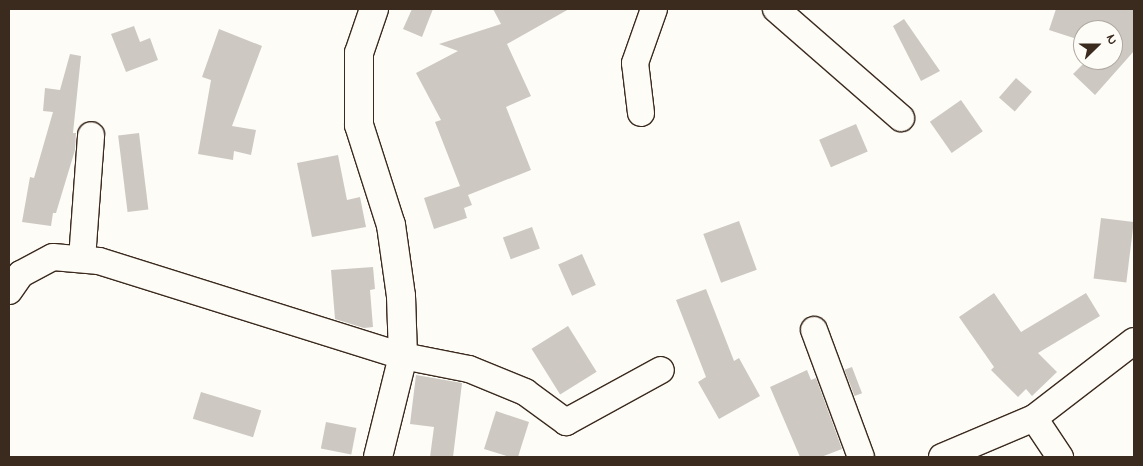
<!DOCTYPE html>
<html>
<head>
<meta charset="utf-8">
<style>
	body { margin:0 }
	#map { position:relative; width:1143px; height:466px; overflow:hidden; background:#fdfcf7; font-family:"Indie Flower",sans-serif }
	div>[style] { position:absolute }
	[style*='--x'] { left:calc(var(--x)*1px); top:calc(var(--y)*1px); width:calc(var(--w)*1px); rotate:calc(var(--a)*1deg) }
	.building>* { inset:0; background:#cdc8c2; transform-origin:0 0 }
	.roads { filter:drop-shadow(1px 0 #3b2a1e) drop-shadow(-1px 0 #3b2a1e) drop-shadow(0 1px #3b2a1e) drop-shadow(0 -1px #3b2a1e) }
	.street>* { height:26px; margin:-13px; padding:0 13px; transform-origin:13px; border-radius:13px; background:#fdfcf7 }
	.secondary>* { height:28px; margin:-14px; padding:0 14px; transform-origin:14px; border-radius:14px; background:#fdfcf7 }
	span { translate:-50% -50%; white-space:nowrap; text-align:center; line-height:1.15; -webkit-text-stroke:4px #fdfcf7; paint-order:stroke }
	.frame { position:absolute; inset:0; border:10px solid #3b2a1e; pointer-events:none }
	.north { position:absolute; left:1073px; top:20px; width:50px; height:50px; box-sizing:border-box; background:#fdfcf7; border:1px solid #afa8a0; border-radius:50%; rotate:68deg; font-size:14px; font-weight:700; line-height:20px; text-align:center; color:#3b2a1e }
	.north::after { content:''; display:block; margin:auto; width:18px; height:22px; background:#3b2a1e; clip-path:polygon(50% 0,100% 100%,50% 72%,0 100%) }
</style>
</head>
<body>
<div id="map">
	<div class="building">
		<div style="clip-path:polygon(412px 9px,433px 9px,422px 37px,403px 29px)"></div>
		<div style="clip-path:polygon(493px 9px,569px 9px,507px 44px,531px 96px,506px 107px,531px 170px,468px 195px,472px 205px,464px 208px,467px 218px,434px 229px,424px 198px,460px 186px,435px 122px,441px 120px,416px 73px,458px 51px,439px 44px,501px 24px)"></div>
		<div style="clip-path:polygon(1056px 9px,1134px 9px,1134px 51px,1095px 95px,1073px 74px,1087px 60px,1113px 60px,1113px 30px,1083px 30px,1083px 41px,1049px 30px)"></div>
		<div style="clip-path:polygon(904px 19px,940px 71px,921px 81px,893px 26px)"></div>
		<div style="clip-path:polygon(134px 26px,140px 42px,150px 38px,158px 60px,126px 72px,111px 34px)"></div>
		<div style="clip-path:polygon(219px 29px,262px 46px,232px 126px,256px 130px,251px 155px,234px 151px,233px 160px,198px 154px,211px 80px,202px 77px)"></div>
		<div style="clip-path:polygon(70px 54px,81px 56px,73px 133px,76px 133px,75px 150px,56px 213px,53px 213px,51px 226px,22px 222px,30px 177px,34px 178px,53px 112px,43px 111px,45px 88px,60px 90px)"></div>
		<div style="left:1016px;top:78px;width:21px;height:26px;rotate:41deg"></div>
		<div style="left:961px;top:100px;width:38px;height:38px;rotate:55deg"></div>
		<div style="left:856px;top:124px;width:30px;height:40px;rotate:67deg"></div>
		<div style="left:139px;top:133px;width:77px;height:21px;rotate:83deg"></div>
		<div style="clip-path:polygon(338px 155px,347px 200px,360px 197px,366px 227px,312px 237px,297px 163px)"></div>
		<div style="left:1101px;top:218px;width:33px;height:61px;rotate:7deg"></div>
		<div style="left:739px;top:221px;width:52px;height:38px;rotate:70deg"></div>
		<div style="left:532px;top:227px;width:23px;height:31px;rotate:70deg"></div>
		<div style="left:582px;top:254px;width:34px;height:26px;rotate:66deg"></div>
		<div style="clip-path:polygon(373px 267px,375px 289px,370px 290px,373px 327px,364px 328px,335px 319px,331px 270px)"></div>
		<div style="clip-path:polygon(706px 289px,734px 361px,739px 358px,760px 396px,719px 419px,698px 382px,706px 377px,676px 300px)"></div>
		<div style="clip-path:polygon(994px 293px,1021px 332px,1086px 293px,1100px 316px,1038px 353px,1057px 372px,1032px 396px,1026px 389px,1018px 397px,991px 370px,994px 367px,959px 317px)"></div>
		<div style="left:568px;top:326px;width:54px;height:43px;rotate:58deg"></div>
		<div style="left:852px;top:367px;width:28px;height:8px;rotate:69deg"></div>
		<div style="clip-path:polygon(807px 370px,811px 380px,816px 378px,842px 449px,821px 457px,800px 457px,770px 387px)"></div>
		<div style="clip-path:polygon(416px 375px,462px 383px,453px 457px,430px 457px,434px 427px,410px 424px)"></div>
		<div style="left:201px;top:392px;width:63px;height:28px;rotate:17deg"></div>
		<div style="clip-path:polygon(496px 411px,529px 422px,518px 457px,510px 457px,484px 449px)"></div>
		<div style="left:326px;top:422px;width:31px;height:27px;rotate:11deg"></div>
	</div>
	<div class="roads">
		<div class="street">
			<div style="--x:776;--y:9;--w:166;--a:41.1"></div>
			<div style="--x:641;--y:113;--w:50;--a:-96.8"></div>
			<div style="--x:635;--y:63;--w:57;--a:-70.6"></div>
			<div style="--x:82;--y:259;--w:124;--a:-85.8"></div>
			<div style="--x:9;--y:291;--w:21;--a:-55"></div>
			<div style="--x:21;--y:274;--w:36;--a:-28"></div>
			<div style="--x:53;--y:257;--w:46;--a:5"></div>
			<div style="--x:99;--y:261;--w:318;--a:17.4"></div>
			<div style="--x:403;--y:356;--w:67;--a:11.1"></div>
			<div style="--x:469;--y:369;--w:61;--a:22.3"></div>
			<div style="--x:525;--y:392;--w:51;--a:36.2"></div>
			<div style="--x:566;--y:422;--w:108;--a:-28.7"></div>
			<div style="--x:814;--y:330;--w:135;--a:69.7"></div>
			<div style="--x:1034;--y:418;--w:47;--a:56.3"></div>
			<div style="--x:942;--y:457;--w:100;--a:-23"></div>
			<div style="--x:1034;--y:418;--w:126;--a:-37.6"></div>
		</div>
		<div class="secondary">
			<div style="--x:374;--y:9;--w:46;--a:108.8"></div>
			<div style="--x:359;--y:53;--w:72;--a:90"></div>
			<div style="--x:359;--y:125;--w:105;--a:72.3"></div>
			<div style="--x:391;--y:225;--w:72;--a:82"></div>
			<div style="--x:401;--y:296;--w:60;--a:88.1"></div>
			<div style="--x:403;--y:356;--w:104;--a:103.9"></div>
		</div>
	</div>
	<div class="frame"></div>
	<div class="north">N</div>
</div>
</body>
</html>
